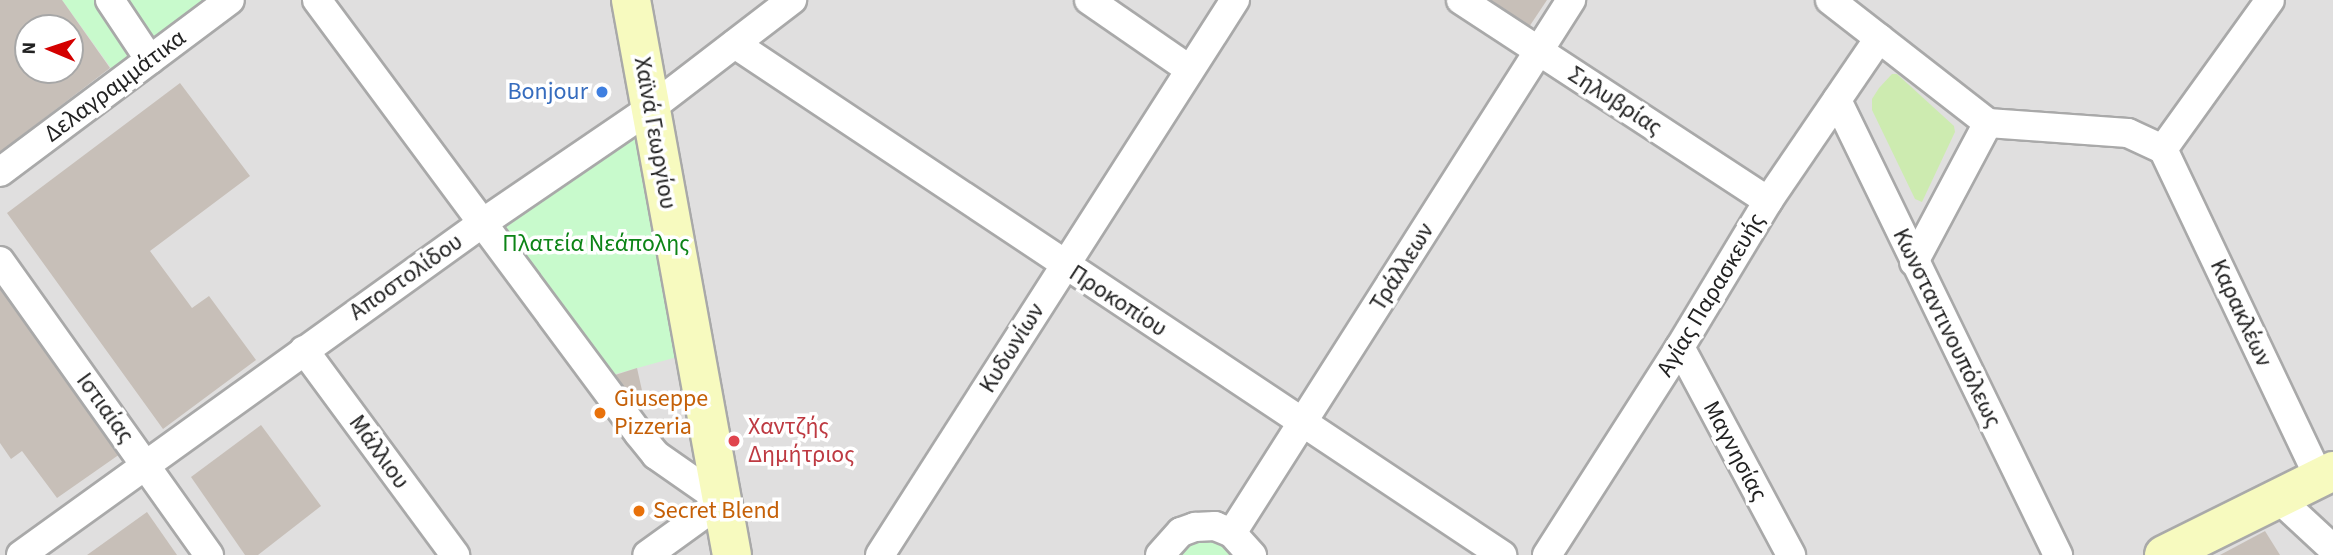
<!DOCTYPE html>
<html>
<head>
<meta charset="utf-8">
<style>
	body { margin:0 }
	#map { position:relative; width:2333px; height:555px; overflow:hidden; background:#f2efe9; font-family:"Source Sans 3",sans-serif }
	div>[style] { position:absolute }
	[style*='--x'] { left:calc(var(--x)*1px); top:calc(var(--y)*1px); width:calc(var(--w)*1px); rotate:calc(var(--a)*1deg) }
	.residential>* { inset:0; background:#e0dfdf }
	.grass>* { inset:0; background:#cdebb0 }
	.park>* { inset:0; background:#c8facc }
	.building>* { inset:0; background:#c7bfb8 }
	.roads { filter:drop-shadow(2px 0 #a9a9a9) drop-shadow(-2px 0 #a9a9a9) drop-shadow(0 2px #a9a9a9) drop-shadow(0 -2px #a9a9a9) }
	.street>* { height:28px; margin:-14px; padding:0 14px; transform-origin:14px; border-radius:14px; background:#fff }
	.secondary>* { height:38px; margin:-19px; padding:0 19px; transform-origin:19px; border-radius:19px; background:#f7fabf }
	.dots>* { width:19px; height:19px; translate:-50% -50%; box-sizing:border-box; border:4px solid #fff; border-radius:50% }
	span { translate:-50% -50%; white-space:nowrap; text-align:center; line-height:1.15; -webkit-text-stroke:7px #fff; paint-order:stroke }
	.street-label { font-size:24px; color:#222 }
	.shop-label { font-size:24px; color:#366cbe }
	.right { translate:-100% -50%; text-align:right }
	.park-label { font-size:24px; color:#0c8416 }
	.food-label { font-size:24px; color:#c56008 }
	.left { translate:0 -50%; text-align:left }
	.health-label { font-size:24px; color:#be3a42 }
	.north { position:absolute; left:14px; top:14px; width:70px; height:70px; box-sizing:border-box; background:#fff; border:2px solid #a7a7a7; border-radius:50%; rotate:272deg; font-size:19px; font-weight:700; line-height:28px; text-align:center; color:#222 }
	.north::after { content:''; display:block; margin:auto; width:24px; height:32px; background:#d40000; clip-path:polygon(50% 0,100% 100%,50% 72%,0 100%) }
</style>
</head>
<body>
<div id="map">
	<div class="residential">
		<div style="clip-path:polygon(evenodd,0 0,2333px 0,2333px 555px,0 555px,0 0,28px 28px,70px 28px,70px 70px,28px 70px,28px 28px)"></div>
	</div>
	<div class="grass">
		<div style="clip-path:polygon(1892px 74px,1897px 74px,1954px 126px,1955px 132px,1922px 202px,1915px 199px,1872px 110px,1872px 99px,1879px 88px)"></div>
	</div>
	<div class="park">
		<div style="clip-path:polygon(62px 0,230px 0,121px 82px)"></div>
		<div style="clip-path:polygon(651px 108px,695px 352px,598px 379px,481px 224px)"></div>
		<div style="clip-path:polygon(1195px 527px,1252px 555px,1160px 555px)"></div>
	</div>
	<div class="building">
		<div style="clip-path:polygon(evenodd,0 0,62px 0,110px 68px,0 152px,0 0,28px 28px,70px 28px,70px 70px,28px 70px,28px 28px)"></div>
		<div style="clip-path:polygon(1490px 0,1547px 0,1529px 27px)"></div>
		<div style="clip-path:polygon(180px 83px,250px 176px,150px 251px,192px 308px,209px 296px,256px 360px,163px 429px,7px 213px)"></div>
		<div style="clip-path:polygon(0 286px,120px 454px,57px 498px,22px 451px,11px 459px,0 443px)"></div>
		<div style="clip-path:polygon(637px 368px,643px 395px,624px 400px,612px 376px)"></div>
		<div style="clip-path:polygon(261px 425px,321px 506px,258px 555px,245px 555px,191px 477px)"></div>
		<div style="clip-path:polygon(147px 512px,177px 555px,87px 555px)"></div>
		<div style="clip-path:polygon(2265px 531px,2280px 555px,2220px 555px)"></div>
	</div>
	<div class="roads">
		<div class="street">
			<div style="--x:110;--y:0;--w:72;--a:56.3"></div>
			<div style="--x:317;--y:0;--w:540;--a:53.43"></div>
			<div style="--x:639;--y:434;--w:27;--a:51"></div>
			<div style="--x:656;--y:455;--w:80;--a:34.9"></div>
			<div style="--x:722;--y:501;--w:92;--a:144.2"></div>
			<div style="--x:1089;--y:0;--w:121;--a:34.6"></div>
			<div style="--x:1461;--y:0;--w:367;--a:33.2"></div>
			<div style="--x:1830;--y:0;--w:200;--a:37.9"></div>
			<div style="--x:1988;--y:123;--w:140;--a:4.1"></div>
			<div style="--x:2128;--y:133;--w:38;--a:25"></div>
			<div style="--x:735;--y:44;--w:922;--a:33.67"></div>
			<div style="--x:1837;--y:100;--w:506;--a:64.09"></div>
			<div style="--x:2163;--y:149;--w:364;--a:64.6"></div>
			<div style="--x:2163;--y:149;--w:183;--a:-54.3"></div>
			<div style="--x:0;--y:172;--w:287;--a:-36.8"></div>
			<div style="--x:0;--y:261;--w:361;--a:54.6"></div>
			<div style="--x:1914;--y:262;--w:157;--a:-62"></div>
			<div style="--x:1680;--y:347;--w:236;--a:61.9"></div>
			<div style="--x:304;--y:350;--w:255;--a:53.6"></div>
			<div style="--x:2278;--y:498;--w:75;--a:42.8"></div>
			<div style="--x:1232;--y:533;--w:632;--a:-57.54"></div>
			<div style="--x:21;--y:555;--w:567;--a:-35.74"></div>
			<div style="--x:481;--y:224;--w:206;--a:-34.3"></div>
			<div style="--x:651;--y:108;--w:178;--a:-37.5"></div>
			<div style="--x:880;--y:555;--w:659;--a:-57.4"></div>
			<div style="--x:1160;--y:555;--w:31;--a:-48"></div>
			<div style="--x:1181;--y:532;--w:15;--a:-20"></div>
			<div style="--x:1195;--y:527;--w:20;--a:-3"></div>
			<div style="--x:1215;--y:526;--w:18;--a:22"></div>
			<div style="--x:1232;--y:533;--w:30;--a:48"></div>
			<div style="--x:1547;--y:555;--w:247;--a:-57.4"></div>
			<div style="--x:1680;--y:347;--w:170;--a:-58.9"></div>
			<div style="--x:1768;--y:201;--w:197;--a:-55.7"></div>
		</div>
		<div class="secondary">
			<div style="--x:631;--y:0;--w:564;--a:79.69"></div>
			<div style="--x:2164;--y:555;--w:189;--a:-26.4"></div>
		</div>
	</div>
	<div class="dots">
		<div style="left:602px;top:92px;background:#3f7fe0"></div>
		<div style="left:600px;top:413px;background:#e8710a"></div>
		<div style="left:734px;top:441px;background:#e0444e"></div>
		<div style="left:639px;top:511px;background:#e8710a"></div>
	</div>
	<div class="street-label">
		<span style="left:115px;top:86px;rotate:-37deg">Δελαγραμμάτικα</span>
		<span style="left:1615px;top:101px;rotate:33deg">Σηλυβρίας</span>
		<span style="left:655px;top:133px;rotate:80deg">Χαϊνά Γεωργίου</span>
		<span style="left:1402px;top:267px;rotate:-58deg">Τράλλεων</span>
		<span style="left:406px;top:277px;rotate:-35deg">Αποστολίδου</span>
		<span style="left:1711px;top:295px;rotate:-59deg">Αγίας Παρασκευής</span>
		<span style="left:1118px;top:301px;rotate:33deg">Προκοπίου</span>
		<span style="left:2241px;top:313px;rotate:65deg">Καρακλέων</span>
		<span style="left:1947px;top:328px;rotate:64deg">Κωνσταντινουπόλεως</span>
		<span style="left:1012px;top:348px;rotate:-58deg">Κυδωνίων</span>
		<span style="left:105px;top:408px;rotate:54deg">Ιστιαίας</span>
		<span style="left:1735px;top:451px;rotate:62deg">Μαγνησίας</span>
		<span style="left:379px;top:452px;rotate:54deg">Μάλλιου</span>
	</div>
	<div class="shop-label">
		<span class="right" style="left:588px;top:92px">Bonjour</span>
	</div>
	<div class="park-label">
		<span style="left:596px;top:244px">Πλατεία Νεάπολης</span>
	</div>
	<div class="food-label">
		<span class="left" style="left:614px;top:413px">Giuseppe<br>Pizzeria</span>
		<span class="left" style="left:653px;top:511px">Secret Blend</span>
	</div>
	<div class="health-label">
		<span class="left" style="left:748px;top:441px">Χαντζής<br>Δημήτριος</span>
	</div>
	<div class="north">N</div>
</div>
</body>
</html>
